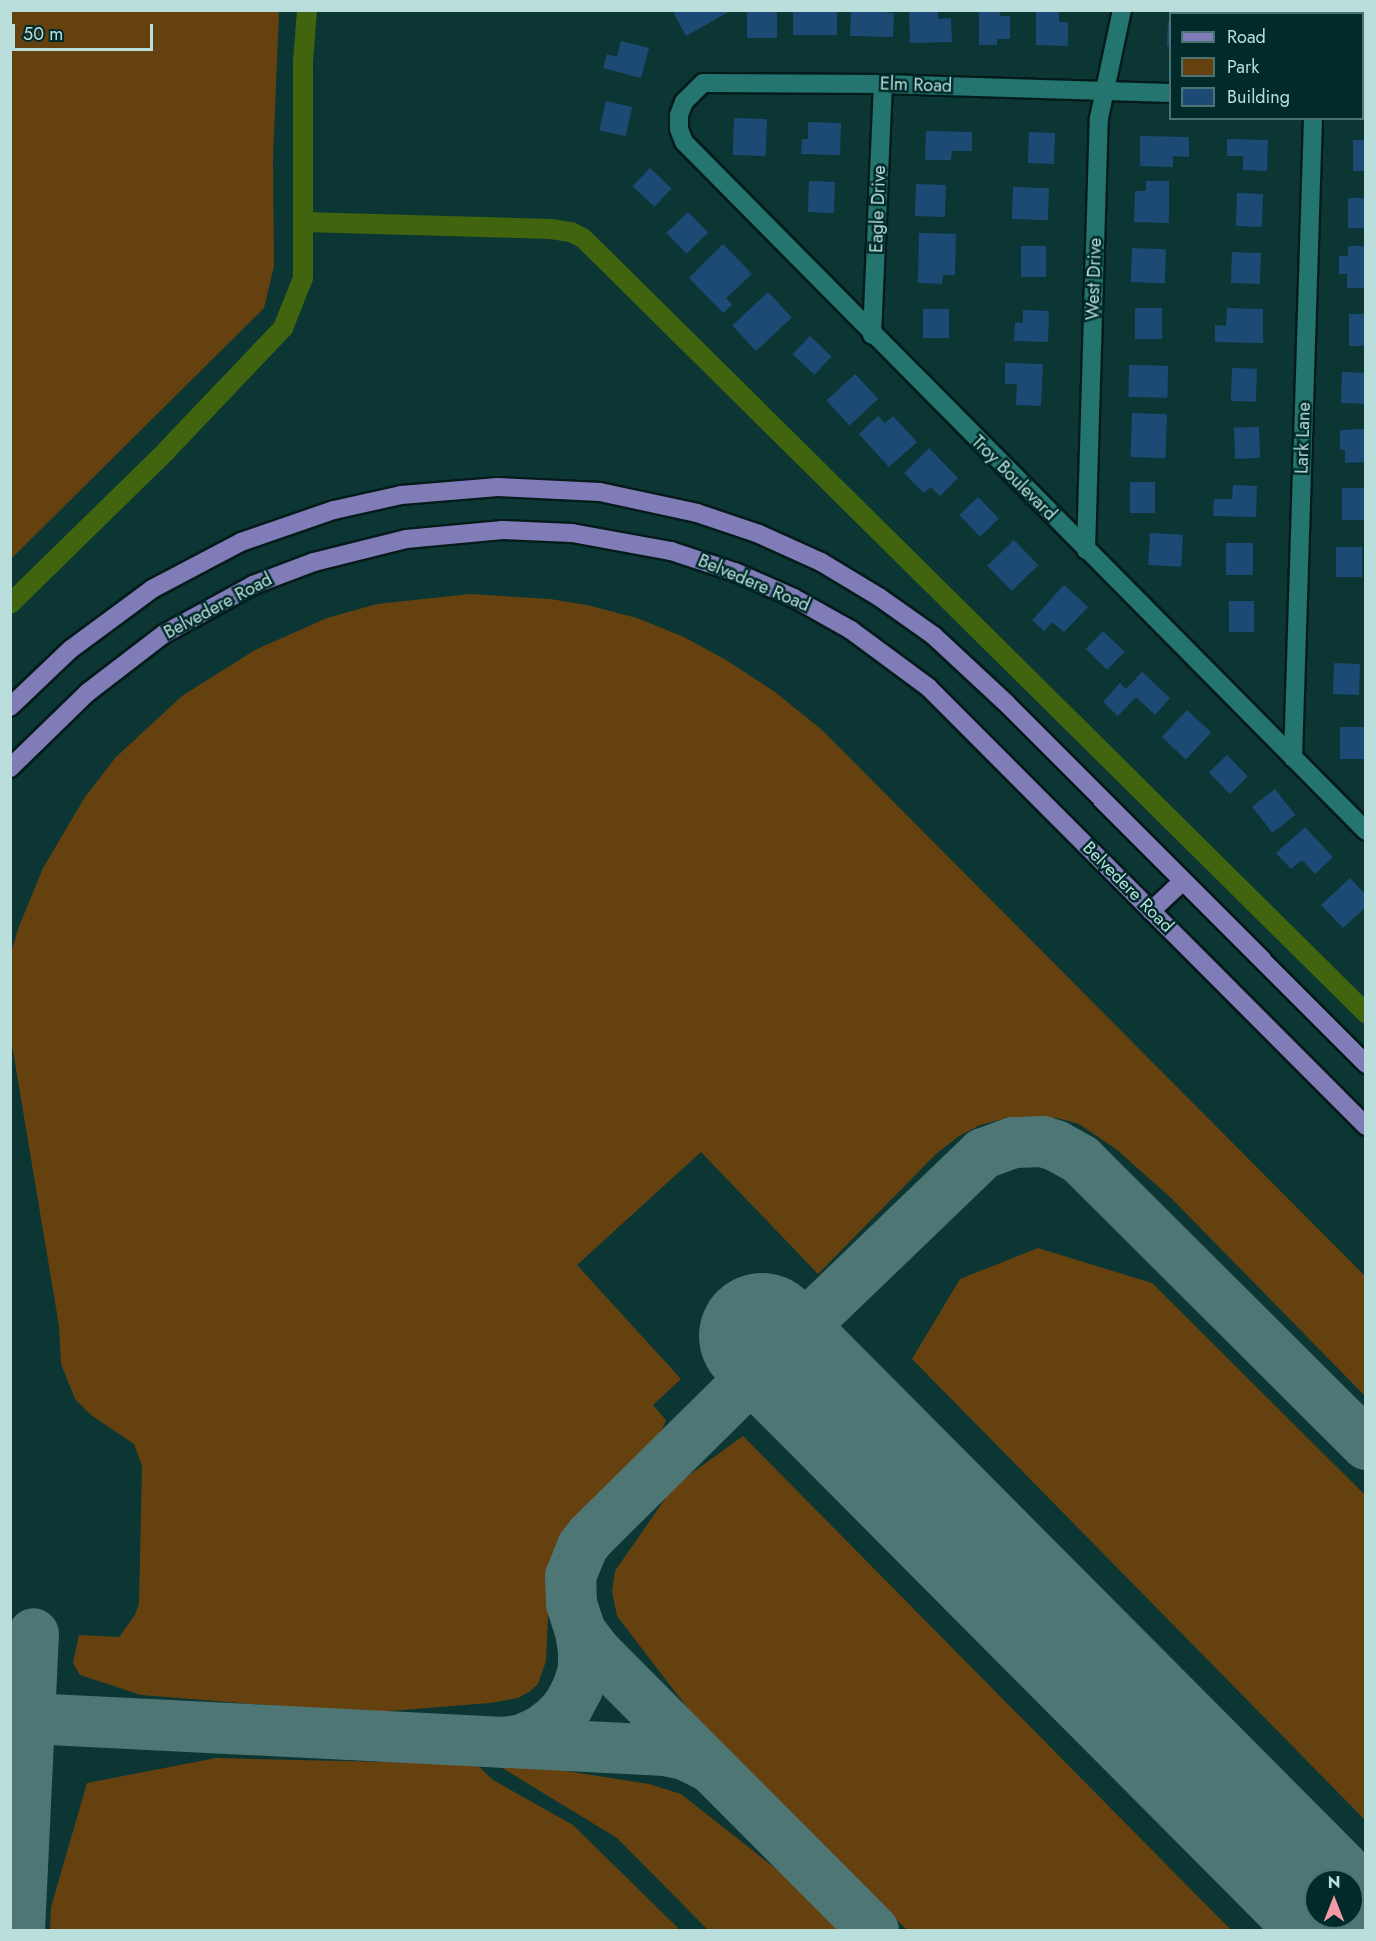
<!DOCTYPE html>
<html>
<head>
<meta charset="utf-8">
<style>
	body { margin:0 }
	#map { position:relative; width:1376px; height:1941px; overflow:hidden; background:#0b3633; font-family:Jost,sans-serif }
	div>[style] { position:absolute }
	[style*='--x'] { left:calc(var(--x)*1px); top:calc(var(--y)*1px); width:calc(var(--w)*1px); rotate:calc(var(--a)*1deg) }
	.green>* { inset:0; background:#654110 }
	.canal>* { height:20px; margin:-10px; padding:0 10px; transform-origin:10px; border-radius:10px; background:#41640e }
	.taxiway>* { height:51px; margin:-25.5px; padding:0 25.5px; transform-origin:25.5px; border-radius:25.5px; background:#4e7674 }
	.runway>* { height:126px; margin:-63px; padding:0 63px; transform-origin:63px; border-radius:63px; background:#4e7674 }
	.building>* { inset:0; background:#1d4a74; transform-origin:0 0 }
	.roads { filter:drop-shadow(2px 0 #041b1a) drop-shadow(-2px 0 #041b1a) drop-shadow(0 2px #041b1a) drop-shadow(0 -2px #041b1a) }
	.street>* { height:18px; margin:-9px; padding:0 9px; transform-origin:9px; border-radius:9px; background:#247470 }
	.primary>* { height:18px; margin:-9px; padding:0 9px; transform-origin:9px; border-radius:9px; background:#807cb7 }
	span { translate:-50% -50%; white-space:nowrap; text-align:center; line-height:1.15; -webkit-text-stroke:5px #002b2a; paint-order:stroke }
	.street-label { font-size:18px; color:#badedb }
	.frame { position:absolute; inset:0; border:12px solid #badedb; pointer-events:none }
	.legend { position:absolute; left:1169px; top:12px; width:195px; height:108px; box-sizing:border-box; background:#002b2a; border:2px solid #4a7371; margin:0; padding:8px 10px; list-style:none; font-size:18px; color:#badedb }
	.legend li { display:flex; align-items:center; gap:12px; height:30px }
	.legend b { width:30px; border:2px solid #4a7371 }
	.north { position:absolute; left:1304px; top:1869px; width:60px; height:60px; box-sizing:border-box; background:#002b2a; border:2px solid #4a7371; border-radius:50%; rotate:0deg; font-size:16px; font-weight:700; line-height:24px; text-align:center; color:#badedb }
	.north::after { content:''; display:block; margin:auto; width:21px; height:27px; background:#f39aa7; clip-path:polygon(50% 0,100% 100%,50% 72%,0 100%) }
	.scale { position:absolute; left:12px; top:24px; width:141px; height:27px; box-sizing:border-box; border:3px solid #badedb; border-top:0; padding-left:8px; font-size:18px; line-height:21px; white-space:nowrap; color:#badedb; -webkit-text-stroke:4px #002b2a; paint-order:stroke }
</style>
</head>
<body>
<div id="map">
	<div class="green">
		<div style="clip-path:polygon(11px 10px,279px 11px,273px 158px,274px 266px,264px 308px,11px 559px)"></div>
		<div style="clip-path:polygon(470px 594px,550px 599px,587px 605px,637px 618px,684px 637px,726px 660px,775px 692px,822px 730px,1365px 1276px,1365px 1396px,1171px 1198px,1116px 1149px,1079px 1124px,1057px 1118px,1008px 1118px,980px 1125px,959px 1136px,936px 1154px,818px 1274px,701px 1152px,577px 1265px,681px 1379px,653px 1405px,666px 1420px,659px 1437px,576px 1520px,561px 1543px,550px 1572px,546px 1661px,538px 1684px,529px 1692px,518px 1698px,490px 1703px,365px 1713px,141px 1695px,80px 1675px,73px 1663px,79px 1635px,119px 1637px,135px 1615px,139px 1604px,142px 1466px,134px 1444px,91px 1415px,75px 1399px,61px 1364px,59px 1326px,11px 1039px,11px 953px,18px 929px,43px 868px,85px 797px,116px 757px,182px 696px,255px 650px,327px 618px,377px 604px)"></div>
		<div style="clip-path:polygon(1038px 1248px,1152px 1283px,1365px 1495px,1365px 1820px,912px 1359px,960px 1279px)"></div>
		<div style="clip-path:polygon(743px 1436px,1231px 1930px,907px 1930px,692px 1714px,617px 1616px,612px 1592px,615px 1571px,674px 1486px)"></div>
		<div style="clip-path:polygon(216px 1758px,476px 1764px,493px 1780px,573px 1825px,680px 1930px,50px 1930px,51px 1907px,87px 1783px)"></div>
		<div style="clip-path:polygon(494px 1763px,534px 1766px,649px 1784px,681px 1794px,794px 1883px,842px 1930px,708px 1930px,617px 1838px)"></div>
	</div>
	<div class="canal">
		<div style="--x:303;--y:222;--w:248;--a:1.6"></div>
		<div style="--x:551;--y:229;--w:20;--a:9"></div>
		<div style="--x:571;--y:232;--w:13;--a:27"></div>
		<div style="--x:583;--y:238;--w:1102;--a:44.71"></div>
		<div style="--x:10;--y:604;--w:219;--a:-44.4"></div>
		<div style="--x:166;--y:451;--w:170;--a:-46.4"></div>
		<div style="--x:283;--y:328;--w:54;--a:-68.2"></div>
		<div style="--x:303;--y:278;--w:216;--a:-90"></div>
		<div style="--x:303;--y:62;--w:52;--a:-85.6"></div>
	</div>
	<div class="taxiway">
		<div style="--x:29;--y:1718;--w:637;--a:2.88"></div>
		<div style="--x:665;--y:1750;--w:19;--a:12"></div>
		<div style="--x:684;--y:1754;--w:28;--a:26"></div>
		<div style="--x:504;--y:1742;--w:18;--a:-9"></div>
		<div style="--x:522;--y:1739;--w:20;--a:-24"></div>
		<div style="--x:540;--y:1731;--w:20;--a:-37"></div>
		<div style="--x:556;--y:1719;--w:18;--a:-49"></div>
		<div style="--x:568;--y:1705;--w:19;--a:-62"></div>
		<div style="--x:577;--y:1688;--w:20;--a:-72"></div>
		<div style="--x:583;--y:1669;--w:19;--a:-90"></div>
		<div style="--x:583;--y:1650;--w:19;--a:-99"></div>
		<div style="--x:19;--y:1930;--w:297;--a:-87.3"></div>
		<div style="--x:873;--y:1930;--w:392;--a:-134.9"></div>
		<div style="--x:596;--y:1652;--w:26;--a:-127"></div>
		<div style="--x:580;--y:1631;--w:29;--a:-108"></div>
		<div style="--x:571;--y:1603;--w:27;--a:-92"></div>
		<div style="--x:570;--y:1576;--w:32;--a:-68"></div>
		<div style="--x:582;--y:1546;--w:13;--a:-51"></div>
		<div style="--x:590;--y:1536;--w:263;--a:-44.7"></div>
		<div style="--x:777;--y:1351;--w:286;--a:-43.9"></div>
		<div style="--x:983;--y:1153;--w:32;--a:-20"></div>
		<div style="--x:1013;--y:1142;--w:29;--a:-2"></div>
		<div style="--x:1042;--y:1141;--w:14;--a:17"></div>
		<div style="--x:1055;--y:1145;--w:29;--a:29"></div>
		<div style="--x:1080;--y:1159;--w:404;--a:44.9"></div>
	</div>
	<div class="runway">
		<div style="--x:762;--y:1336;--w:786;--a:45.15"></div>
	</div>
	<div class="building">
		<div style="clip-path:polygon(672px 10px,732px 10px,686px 36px)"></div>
		<div style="left:747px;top:10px;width:30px;height:28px"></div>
		<div style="left:793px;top:10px;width:44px;height:25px"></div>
		<div style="clip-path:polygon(862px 10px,894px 13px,893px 37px,850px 36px,851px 11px)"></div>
		<div style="clip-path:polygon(931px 10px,938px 10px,938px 19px,951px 18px,952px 42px,910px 43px,909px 11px)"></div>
		<div style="clip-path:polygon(979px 10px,1000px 10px,1000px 16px,1010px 16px,1010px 39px,997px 39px,997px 45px,979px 45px)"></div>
		<div style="clip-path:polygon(1036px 10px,1059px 10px,1059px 22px,1068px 22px,1068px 46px,1036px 45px)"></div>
		<div style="left:1218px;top:10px;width:53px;height:4px"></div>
		<div style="left:1279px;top:10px;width:28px;height:4px"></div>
		<div style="clip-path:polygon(1168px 22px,1170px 22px,1170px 47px,1167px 46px)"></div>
		<div style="left:1362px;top:27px;width:4px;height:25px"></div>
		<div style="clip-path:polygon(621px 41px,649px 48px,641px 78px,603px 68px,607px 54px,617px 57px)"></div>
		<div style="left:606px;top:101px;width:27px;height:30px;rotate:13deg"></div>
		<div style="left:734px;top:118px;width:33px;height:37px;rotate:2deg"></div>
		<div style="clip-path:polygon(808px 122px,841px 123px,840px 155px,801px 154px,802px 139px,808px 139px)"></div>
		<div style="clip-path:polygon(926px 131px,972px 132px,972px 151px,952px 151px,951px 160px,925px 160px)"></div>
		<div style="left:1029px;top:132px;width:26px;height:31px;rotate:2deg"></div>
		<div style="clip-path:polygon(1140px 136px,1189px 137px,1189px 157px,1173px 156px,1173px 167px,1140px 166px)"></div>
		<div style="clip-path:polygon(1227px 139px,1268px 140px,1267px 171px,1243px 170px,1243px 156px,1227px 156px)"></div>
		<div style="left:1353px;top:140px;width:13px;height:31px"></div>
		<div style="left:650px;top:168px;width:30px;height:25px;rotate:44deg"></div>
		<div style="left:809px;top:181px;width:26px;height:31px;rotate:2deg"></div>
		<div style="clip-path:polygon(1146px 181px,1169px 181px,1169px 223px,1134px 222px,1135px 191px,1146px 191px)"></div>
		<div style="left:916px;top:184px;width:30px;height:32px;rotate:2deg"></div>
		<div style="left:1013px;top:187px;width:36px;height:32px;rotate:2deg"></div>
		<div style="left:1237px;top:193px;width:26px;height:33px;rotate:2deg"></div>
		<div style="left:1366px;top:198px;width:30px;height:18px;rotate:90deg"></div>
		<div style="left:688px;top:212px;width:29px;height:30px;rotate:46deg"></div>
		<div style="clip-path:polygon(919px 233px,956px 234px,955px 275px,943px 275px,942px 284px,918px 283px)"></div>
		<div style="clip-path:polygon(723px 244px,752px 274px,726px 298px,732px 305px,723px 313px,689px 278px)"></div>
		<div style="left:1021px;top:246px;width:25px;height:31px"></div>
		<div style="clip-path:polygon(1348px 246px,1366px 246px,1366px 288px,1347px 288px,1347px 274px,1339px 274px,1339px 256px,1348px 256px)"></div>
		<div style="left:1132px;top:248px;width:34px;height:34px;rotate:2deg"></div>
		<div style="left:1232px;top:252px;width:29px;height:31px;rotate:2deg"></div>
		<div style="left:768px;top:292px;width:35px;height:49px;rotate:47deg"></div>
		<div style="left:1135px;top:308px;width:27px;height:31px"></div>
		<div style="clip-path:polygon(1227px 308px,1263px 309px,1263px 343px,1215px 342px,1215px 325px,1226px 326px)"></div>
		<div style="left:923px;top:309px;width:26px;height:29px"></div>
		<div style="clip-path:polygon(1023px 310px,1049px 311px,1048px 342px,1014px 341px,1015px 322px,1023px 323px)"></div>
		<div style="left:1349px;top:314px;width:17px;height:32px"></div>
		<div style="left:810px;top:336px;width:30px;height:25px;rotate:44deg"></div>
		<div style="clip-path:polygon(1005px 363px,1043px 364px,1041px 406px,1016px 405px,1017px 384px,1005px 384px)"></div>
		<div style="left:1129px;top:365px;width:39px;height:32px;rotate:1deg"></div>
		<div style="left:1232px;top:368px;width:25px;height:33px;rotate:2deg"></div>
		<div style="left:1342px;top:372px;width:24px;height:31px;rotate:2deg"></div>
		<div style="left:855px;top:374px;width:34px;height:39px;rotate:47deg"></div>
		<div style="left:1132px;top:413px;width:35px;height:44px;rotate:2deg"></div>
		<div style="clip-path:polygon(878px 416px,885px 423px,893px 416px,917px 442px,889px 467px,859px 434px)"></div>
		<div style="left:1259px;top:427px;width:31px;height:25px;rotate:88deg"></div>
		<div style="clip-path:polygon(1366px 429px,1366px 462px,1345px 463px,1345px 450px,1340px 450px,1340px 430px)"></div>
		<div style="clip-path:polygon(929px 448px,958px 478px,940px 496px,931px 487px,924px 493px,904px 473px)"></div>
		<div style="left:1130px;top:482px;width:25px;height:31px"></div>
		<div style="clip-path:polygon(1233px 485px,1257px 486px,1256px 517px,1213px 516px,1214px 499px,1232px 499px)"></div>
		<div style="left:1342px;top:488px;width:24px;height:32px"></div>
		<div style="left:978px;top:497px;width:30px;height:26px;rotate:46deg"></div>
		<div style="left:1150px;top:533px;width:33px;height:32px;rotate:3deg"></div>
		<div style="left:1014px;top:540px;width:35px;height:37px;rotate:46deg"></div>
		<div style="left:1226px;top:543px;width:27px;height:32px"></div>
		<div style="left:1336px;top:547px;width:26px;height:30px"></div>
		<div style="clip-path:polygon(1064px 585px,1088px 607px,1064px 632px,1052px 622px,1044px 631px,1032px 620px)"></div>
		<div style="left:1229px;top:601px;width:25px;height:31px"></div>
		<div style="left:1103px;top:631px;width:30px;height:25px;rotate:44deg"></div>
		<div style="left:1334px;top:663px;width:26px;height:31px;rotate:2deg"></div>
		<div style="clip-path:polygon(1142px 672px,1170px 698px,1155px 715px,1136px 697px,1118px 716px,1103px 702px,1120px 683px,1126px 689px)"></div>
		<div style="left:1187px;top:710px;width:33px;height:37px;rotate:43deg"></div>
		<div style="left:1340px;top:727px;width:26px;height:32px"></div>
		<div style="left:1227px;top:755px;width:30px;height:25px;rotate:46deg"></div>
		<div style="left:1275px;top:789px;width:33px;height:29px;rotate:52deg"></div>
		<div style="clip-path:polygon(1305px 827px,1333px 857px,1315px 874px,1302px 860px,1291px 869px,1276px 853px)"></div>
		<div style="clip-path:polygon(1350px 878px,1366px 895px,1366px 907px,1343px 928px,1321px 905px)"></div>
	</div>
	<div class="roads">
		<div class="street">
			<div style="--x:1170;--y:93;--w:287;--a:-178.2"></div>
			<div style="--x:883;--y:84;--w:180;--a:-179.7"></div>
			<div style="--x:703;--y:83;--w:27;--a:135"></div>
			<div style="--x:684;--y:102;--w:14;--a:111"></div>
			<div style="--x:679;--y:115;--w:14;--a:90"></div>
			<div style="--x:679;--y:129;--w:14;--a:69"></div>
			<div style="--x:684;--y:142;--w:969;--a:45.29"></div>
			<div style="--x:1362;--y:99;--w:4;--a:0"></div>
			<div style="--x:872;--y:335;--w:251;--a:-87.5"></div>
			<div style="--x:1086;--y:550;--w:432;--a:-88.3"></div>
			<div style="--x:1099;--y:118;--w:110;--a:-78"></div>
			<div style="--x:1293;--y:758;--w:640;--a:-88.21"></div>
		</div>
		<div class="primary">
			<div style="--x:10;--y:707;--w:84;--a:-43.6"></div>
			<div style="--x:71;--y:649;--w:101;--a:-36.5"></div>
			<div style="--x:152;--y:589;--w:101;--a:-27.8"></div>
			<div style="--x:241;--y:542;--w:98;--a:-19"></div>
			<div style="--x:334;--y:510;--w:69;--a:-12.6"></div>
			<div style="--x:401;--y:495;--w:97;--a:-4.7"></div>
			<div style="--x:498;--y:487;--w:102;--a:2.8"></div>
			<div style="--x:600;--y:492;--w:99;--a:12.2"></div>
			<div style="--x:697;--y:513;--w:65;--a:18.7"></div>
			<div style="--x:759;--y:534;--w:68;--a:24.3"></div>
			<div style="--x:821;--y:562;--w:68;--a:31.1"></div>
			<div style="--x:879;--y:597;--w:67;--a:35.3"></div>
			<div style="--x:934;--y:636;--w:98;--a:42.9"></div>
			<div style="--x:1006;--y:703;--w:510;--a:45.08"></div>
			<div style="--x:10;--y:768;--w:107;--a:-44.2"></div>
			<div style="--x:87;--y:693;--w:97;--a:-37.5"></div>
			<div style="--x:164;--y:634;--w:102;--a:-28.8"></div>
			<div style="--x:253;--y:585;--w:65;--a:-20.7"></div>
			<div style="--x:314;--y:562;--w:95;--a:-14"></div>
			<div style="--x:406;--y:539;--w:97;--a:-5.3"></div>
			<div style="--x:503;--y:530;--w:69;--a:2.5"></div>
			<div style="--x:572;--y:533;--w:101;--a:10.3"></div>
			<div style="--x:671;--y:551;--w:67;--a:18.2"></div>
			<div style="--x:735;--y:572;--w:64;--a:23.8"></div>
			<div style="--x:794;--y:598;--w:65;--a:29.3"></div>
			<div style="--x:851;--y:630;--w:96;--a:36.5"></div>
			<div style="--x:928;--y:687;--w:620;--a:45.07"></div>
			<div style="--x:1151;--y:911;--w:44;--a:-43.2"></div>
		</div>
	</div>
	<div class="street-label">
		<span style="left:916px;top:85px;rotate:2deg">Elm Road</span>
		<span style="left:878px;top:209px;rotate:-88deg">Eagle Drive</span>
		<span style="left:1094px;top:279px;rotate:-88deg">West Drive</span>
		<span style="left:1303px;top:438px;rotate:-88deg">Lark Lane</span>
		<span style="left:1014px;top:478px;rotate:45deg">Troy Boulevard</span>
		<span style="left:754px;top:583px;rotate:23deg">Belvedere Road</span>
		<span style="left:218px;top:606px;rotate:-28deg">Belvedere Road</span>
		<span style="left:1128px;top:887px;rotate:45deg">Belvedere Road</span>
	</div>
	<div class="frame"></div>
	<ul class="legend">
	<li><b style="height:8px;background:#807cb7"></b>Road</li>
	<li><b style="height:16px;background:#654110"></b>Park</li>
	<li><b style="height:16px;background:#1d4a74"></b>Building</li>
	</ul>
	<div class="north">N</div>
	<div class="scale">50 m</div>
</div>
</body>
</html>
